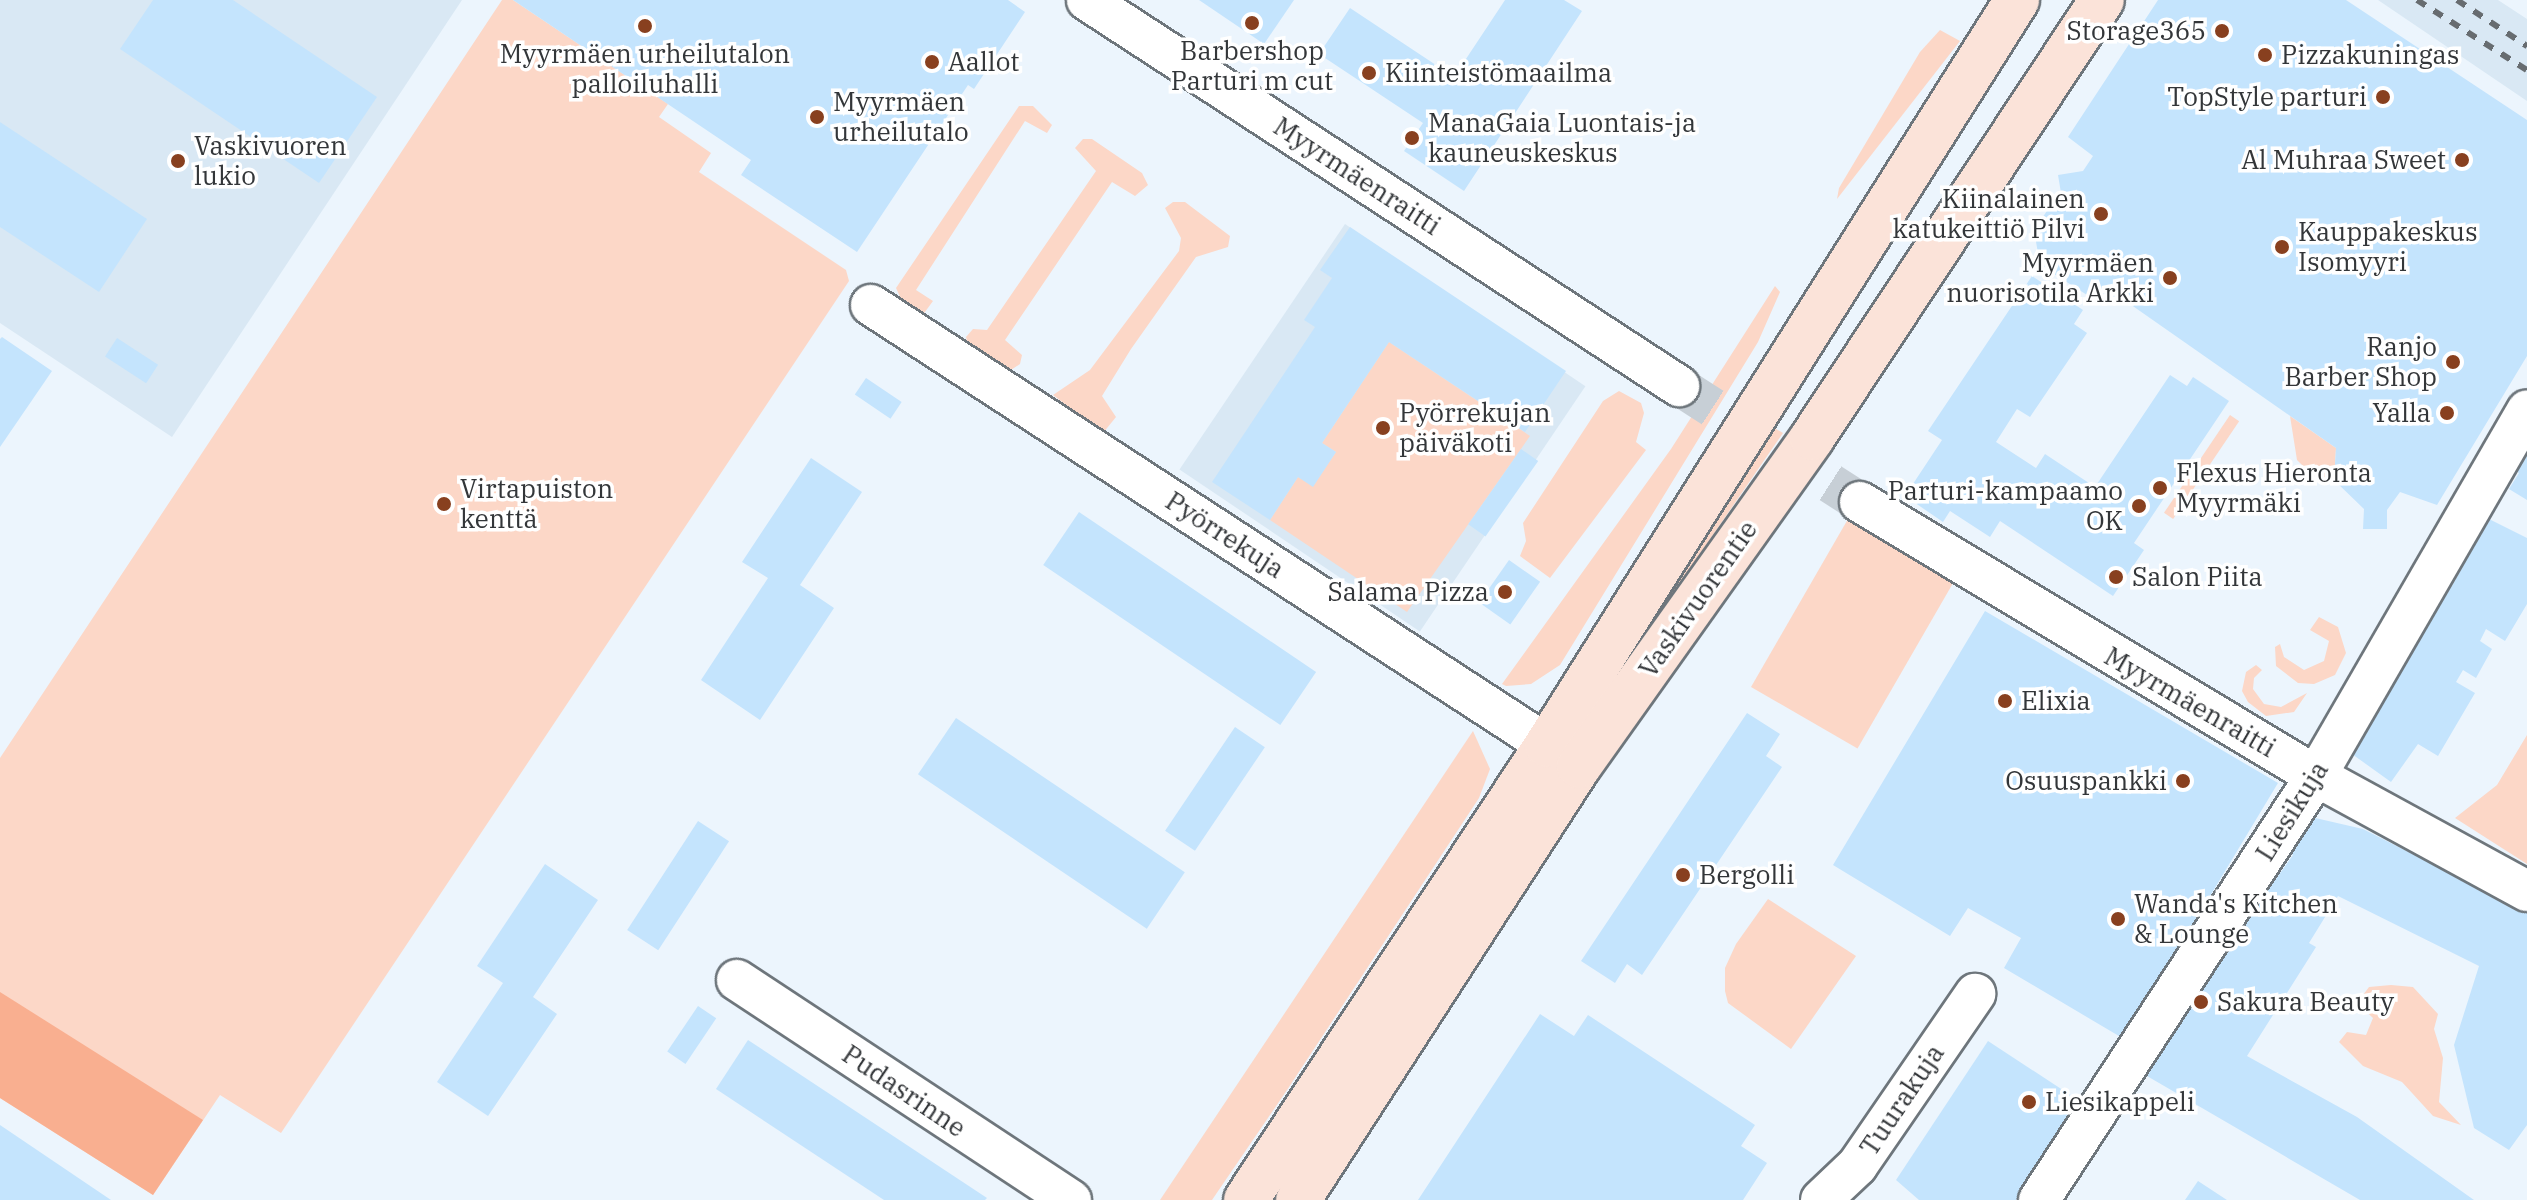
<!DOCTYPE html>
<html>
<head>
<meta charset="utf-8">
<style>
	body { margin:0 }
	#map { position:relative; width:2527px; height:1200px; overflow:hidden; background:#ecf5fd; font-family:"IBM Plex Serif",serif }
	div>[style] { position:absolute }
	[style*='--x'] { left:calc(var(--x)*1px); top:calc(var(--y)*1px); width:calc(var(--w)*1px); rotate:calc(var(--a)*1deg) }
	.built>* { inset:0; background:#d9e8f4; transform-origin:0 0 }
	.green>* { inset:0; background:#fcd7c7; transform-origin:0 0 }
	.forest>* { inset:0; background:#f9af90 }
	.building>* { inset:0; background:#c4e4fd; transform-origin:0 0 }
	.street-tunnel>* { height:40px; margin-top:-20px; transform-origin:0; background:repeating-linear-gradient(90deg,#c7cfd6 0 40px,transparent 0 60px) }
	.roads { filter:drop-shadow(2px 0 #6e767c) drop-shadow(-2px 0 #6e767c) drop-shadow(0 2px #6e767c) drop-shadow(0 -2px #6e767c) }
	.street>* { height:40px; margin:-20px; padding:0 20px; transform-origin:20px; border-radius:20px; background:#fff }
	.secondary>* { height:44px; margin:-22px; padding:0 22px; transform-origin:22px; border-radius:22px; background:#fbe3d9 }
	.rail>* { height:6px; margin-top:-3px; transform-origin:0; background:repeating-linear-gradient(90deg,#676c70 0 10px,transparent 0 20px) }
	.dots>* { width:22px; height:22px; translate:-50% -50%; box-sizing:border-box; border:4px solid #fff; border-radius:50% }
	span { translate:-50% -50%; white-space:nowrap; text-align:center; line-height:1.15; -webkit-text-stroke:7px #fff; paint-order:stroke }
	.poi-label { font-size:26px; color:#333639 }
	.right { translate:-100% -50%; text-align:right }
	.left { translate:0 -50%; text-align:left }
	.street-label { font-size:26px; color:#333639 }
</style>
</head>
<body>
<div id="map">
	<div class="built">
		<div style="clip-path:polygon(0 0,462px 0,172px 437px,0 323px)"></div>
		<div style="clip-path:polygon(2378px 0,2498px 0,2527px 19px,2527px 101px)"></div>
		<div style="left:1345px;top:224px;width:290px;height:296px;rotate:34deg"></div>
	</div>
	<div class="green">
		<div style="clip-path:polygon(502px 0,513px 0,668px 104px,659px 117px,711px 153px,699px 172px,846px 270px,849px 281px,281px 1133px,220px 1095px,153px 1195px,0 1098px,0 758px)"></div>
		<div style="clip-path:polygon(1940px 30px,1960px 41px,1837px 199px,1839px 188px,1920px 52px)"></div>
		<div style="clip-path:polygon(1019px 106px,1033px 106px,1052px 125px,1047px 133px,1025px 121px,916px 290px,933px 301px,922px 316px,903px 303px,896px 288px)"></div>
		<div style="clip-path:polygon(1083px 139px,1092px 139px,1142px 173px,1148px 185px,1135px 196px,1112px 182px,1005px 340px,1022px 355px,1020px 364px,1011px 370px,968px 345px,966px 337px,973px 329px,987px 330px,1096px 171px,1075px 148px)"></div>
		<div style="clip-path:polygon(1173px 202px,1185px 202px,1230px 236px,1228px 247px,1196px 257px,1131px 349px,1102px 396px,1116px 417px,1103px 433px,1053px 395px,1090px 370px,1179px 251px,1181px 238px,1165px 208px)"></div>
		<div style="clip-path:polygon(1775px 286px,1780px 292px,1758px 342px,1560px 665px,1531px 684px,1506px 686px,1502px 684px,1671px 449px)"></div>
		<div style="clip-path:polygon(1389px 342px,1530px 436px,1407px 612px,1270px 520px,1298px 477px,1313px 486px,1336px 452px,1322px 443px)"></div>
		<div style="clip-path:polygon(1619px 391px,1641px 403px,1644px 413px,1636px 442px,1646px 450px,1550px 578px,1520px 556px,1526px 541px,1523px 523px,1603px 401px)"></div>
		<div style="left:2230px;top:415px;width:11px;height:118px;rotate:34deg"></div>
		<div style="clip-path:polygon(2290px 416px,2336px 448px,2334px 480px,2312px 475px,2297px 460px)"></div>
		<div style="clip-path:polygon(1764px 422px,1783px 433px,1594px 708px)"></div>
		<div style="left:1848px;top:519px;width:123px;height:194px;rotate:30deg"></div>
		<div style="clip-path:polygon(2319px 617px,2338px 627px,2346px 653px,2335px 675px,2314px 684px,2298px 683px,2276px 666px,2275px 647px,2280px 644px,2284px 657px,2304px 670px,2324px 661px,2329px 641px,2310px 630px)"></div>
		<div style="clip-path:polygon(2256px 665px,2262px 670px,2254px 678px,2253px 689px,2264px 704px,2281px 707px,2307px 693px,2294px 712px,2266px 716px,2248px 702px,2242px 691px,2246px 672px)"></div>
		<div style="clip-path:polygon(1473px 731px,1490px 769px,1479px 798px,1287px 1090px,1212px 1200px,1160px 1200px)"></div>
		<div style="clip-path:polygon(2527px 735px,2527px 864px,2455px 818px,2497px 785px)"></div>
		<div style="clip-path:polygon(1768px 899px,1856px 956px,1791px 1049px,1728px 1003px,1725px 991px,1725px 968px,1736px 944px)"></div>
		<div style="clip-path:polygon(2391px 985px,2413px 987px,2438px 1014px,2434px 1029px,2443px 1058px,2439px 1102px,2461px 1125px,2433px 1116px,2402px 1082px,2363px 1066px,2339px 1042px,2347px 1032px,2366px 1035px,2373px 1018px,2357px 1003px,2369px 987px)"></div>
	</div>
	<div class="forest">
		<div style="clip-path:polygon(0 992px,203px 1120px,153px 1195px,0 1098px)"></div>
	</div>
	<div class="building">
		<div style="clip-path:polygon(153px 0,233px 0,377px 97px,319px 183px,120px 49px)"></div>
		<div style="clip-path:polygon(513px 0,1008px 0,1025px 12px,974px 89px,968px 85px,857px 252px,741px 175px,751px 160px)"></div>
		<div style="clip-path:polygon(1199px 0,1294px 0,1264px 44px)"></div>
		<div style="clip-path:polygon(1505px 0,1564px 0,1582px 11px,1464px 191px,1404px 151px,1423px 123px,1319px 54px,1350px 8px,1454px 77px)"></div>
		<div style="clip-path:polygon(2158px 0,2346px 0,2527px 120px,2527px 356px,2437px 505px,2400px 492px,2387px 510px,2387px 529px,2363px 529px,2364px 509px,2334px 480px,2336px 448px,2107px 288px,2098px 302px,2040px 265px,2034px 230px,2053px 202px,2062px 199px,2058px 175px,2083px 171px,2093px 156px,2068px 137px)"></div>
		<div style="clip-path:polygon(0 122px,147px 219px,99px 292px,0 227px)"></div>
		<div style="clip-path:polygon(1350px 227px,1566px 371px,1525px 432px,1389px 342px,1322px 443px,1336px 452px,1313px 487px,1298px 477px,1270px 520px,1212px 482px,1315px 327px,1304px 320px,1332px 278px,1320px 270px)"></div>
		<div style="clip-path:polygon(2032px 276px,2083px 310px,2074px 324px,2087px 333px,2030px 417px,2017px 409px,1996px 442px,2036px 468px,2045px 454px,2095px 487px,2170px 375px,2187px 386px,2193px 377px,2229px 401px,2134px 543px,2144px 550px,2113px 596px,2000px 521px,1990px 537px,1950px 511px,1943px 522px,1905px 496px,1942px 440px,1928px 431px)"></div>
		<div style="clip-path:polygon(2px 337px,52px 371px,0 447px,0 339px)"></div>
		<div style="left:117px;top:338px;width:49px;height:22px;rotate:33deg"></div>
		<div style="left:866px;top:378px;width:43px;height:20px;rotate:34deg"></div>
		<div style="clip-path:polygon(2527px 433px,2527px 500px,2509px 489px,2519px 473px,2507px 466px)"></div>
		<div style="left:1521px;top:449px;width:21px;height:92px;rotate:35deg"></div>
		<div style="clip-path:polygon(811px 458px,862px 492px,800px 585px,834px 608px,760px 720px,701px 680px,768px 578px,742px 562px)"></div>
		<div style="left:1079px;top:512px;width:286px;height:64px;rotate:34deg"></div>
		<div style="clip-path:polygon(2483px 516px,2527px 538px,2527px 604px,2505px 641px,2486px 629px,2480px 641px,2492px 649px,2476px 678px,2463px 670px,2456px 682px,2475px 693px,2438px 756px,2418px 744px,2391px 782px,2345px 749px,2382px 684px,2390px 689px,2399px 674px,2392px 670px,2444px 581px,2452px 586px,2462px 568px,2455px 564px)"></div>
		<div style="left:1509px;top:560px;width:38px;height:52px;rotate:35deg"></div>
		<div style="clip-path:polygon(1985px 611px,2278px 783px,2124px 1039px,2004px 968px,2021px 938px,1968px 908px,1950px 936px,1833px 865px)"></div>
		<div style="clip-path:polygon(1747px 713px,1780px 734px,1766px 756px,1782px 767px,1642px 975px,1627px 964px,1615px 983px,1581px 961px)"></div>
		<div style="left:956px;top:718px;width:276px;height:68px;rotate:34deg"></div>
		<div style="left:1235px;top:727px;width:36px;height:125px;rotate:34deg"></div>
		<div style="clip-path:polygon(2311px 817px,2363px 829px,2527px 912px,2527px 1125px,2509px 1150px,2474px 1128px,2454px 1045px,2479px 966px,2338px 896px,2309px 943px,2316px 947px,2247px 1056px,2357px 1117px,2474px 1200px,2360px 1200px,2147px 1076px,2210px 971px,2293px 855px,2290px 853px)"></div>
		<div style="left:698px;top:821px;width:37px;height:130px;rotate:33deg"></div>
		<div style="clip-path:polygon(545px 864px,598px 900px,533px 997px,557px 1014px,488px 1116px,437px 1082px,503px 983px,477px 966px)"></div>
		<div style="left:698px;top:1006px;width:22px;height:55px;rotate:34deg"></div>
		<div style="clip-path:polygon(1540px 1014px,1574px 1036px,1588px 1015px,1755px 1125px,1741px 1146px,1767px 1163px,1743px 1200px,1418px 1200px)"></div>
		<div style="clip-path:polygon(748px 1040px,987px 1198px,985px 1200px,884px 1200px,716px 1089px)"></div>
		<div style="clip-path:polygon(1988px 1041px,2081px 1102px,2016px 1200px,1919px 1200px,1896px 1180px)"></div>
		<div style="clip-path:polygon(0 1125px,111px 1200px,0 1200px)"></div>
		<div style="clip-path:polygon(2198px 1181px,2227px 1200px,2185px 1200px)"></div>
	</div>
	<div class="street-tunnel">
		<div style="--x:1679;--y:386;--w:215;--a:32.7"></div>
	</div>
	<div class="roads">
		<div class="street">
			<div style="--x:1087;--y:0;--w:707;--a:33.11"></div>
			<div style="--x:871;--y:305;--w:840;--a:33.05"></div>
			<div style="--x:1860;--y:502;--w:532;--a:31"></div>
			<div style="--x:2316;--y:776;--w:240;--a:28.6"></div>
			<div style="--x:737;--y:980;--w:400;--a:33.4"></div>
			<div style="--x:1821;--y:1200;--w:50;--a:-43.4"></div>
			<div style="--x:1857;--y:1166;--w:209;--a:-55.5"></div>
			<div style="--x:2039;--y:1200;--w:506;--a:-56.84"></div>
			<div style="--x:2316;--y:776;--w:422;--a:-60"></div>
		</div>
		<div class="secondary">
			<div style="--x:1246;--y:1200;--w:546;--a:-56.51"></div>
			<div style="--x:1547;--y:745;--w:881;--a:-57.75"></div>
			<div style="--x:1298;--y:1200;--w:517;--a:-57.08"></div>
			<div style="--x:1579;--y:766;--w:402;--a:-54.6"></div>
			<div style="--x:1812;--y:438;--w:525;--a:-56.49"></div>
		</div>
	</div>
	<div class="rail">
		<div style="--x:2417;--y:0;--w:130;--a:32.5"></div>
		<div style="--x:2457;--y:0;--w:84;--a:33.3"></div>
	</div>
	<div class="dots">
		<div style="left:1252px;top:23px;background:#88401f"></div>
		<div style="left:645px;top:26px;background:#88401f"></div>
		<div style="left:2222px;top:31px;background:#88401f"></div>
		<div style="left:2265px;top:55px;background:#88401f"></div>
		<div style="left:932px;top:62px;background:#88401f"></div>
		<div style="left:1369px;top:73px;background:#88401f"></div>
		<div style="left:2383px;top:97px;background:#88401f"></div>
		<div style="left:817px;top:117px;background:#88401f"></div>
		<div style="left:1412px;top:138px;background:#88401f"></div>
		<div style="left:2462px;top:160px;background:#88401f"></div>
		<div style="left:178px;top:161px;background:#88401f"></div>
		<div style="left:2101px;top:214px;background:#88401f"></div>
		<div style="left:2282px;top:247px;background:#88401f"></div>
		<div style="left:2170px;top:278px;background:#88401f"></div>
		<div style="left:2453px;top:362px;background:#88401f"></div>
		<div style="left:2447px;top:413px;background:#88401f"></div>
		<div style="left:1383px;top:428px;background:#88401f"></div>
		<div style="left:2160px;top:488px;background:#88401f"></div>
		<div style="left:444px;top:504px;background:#88401f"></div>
		<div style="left:2139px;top:506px;background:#88401f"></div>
		<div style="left:2116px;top:577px;background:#88401f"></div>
		<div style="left:1505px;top:592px;background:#88401f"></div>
		<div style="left:2005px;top:701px;background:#88401f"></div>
		<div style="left:2183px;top:781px;background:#88401f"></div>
		<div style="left:1683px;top:875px;background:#88401f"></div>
		<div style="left:2118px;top:919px;background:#88401f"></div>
		<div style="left:2201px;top:1002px;background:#88401f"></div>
		<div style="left:2029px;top:1102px;background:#88401f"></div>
	</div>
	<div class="poi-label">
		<span class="right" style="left:2206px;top:31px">Storage365</span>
		<span style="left:1252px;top:66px">Barbershop<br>Parturi m cut</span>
		<span style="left:645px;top:69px">Myyrmäen urheilutalon<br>palloiluhalli</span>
		<span class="left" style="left:2281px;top:55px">Pizzakuningas</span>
		<span class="left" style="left:948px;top:62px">Aallot</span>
		<span class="left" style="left:1385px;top:73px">Kiinteistömaailma</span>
		<span class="right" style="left:2367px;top:97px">TopStyle parturi</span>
		<span class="left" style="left:833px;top:117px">Myyrmäen<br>urheilutalo</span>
		<span class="left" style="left:1428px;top:138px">ManaGaia Luontais-ja<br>kauneuskeskus</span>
		<span class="left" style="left:194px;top:161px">Vaskivuoren<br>lukio</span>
		<span class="right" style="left:2446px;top:160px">Al Muhraa Sweet</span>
		<span class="right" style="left:2085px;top:214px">Kiinalainen<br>katukeittiö Pilvi</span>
		<span class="left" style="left:2298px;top:247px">Kauppakeskus<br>Isomyyri</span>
		<span class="right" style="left:2154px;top:278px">Myyrmäen<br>nuorisotila Arkki</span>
		<span class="right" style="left:2437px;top:362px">Ranjo<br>Barber Shop</span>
		<span class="left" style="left:1399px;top:428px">Pyörrekujan<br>päiväkoti</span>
		<span class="right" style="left:2431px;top:413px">Yalla</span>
		<span class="left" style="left:2176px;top:488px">Flexus Hieronta<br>Myyrmäki</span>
		<span class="left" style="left:460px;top:504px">Virtapuiston<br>kenttä</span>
		<span class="right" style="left:2123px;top:506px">Parturi-kampaamo<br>OK</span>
		<span class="left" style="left:2132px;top:577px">Salon Piita</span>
		<span class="right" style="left:1489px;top:592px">Salama Pizza</span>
		<span class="left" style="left:2021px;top:701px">Elixia</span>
		<span class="right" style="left:2167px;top:781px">Osuuspankki</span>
		<span class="left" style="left:1699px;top:875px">Bergolli</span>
		<span class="left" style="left:2134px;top:919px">Wanda's Kitchen<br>&amp; Lounge</span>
		<span class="left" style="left:2217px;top:1002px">Sakura Beauty</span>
		<span class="left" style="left:2045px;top:1102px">Liesikappeli</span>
	</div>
	<div class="street-label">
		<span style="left:1357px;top:176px;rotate:33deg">Myyrmäenraitti</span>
		<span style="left:1225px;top:535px;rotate:33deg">Pyörrekuja</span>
		<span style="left:1698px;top:599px;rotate:-55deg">Vaskivuorentie</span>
		<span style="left:2190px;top:702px;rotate:30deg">Myyrmäenraitti</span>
		<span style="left:2292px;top:811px;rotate:-58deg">Liesikuja</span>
		<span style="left:904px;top:1091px;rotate:34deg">Pudasrinne</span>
		<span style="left:1902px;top:1100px;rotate:-56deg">Tuurakuja</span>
	</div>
</div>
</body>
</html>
